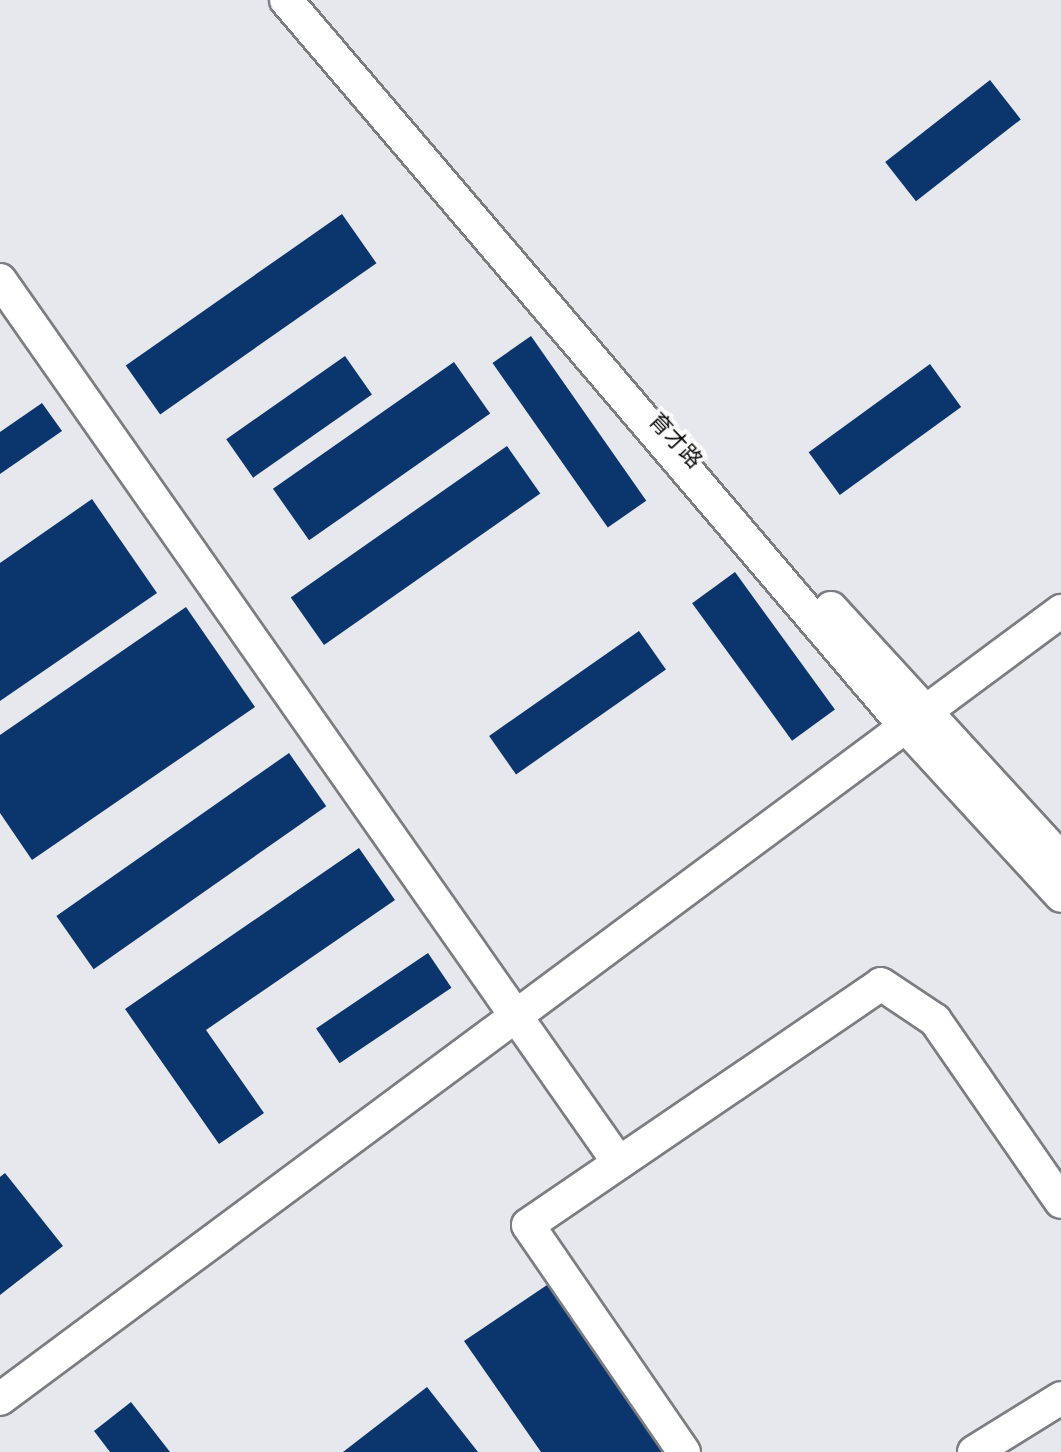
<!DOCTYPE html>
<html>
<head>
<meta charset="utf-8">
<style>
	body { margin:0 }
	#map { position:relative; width:1061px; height:1452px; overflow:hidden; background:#e7e8ed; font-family:Karla,"Noto Sans SC",sans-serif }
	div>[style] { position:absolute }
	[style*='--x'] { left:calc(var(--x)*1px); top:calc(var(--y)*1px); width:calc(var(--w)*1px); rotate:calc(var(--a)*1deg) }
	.building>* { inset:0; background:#0a366d; transform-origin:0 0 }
	.roads { filter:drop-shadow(2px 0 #7c7d81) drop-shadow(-2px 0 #7c7d81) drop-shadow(0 2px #7c7d81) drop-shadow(0 -2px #7c7d81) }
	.minor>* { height:32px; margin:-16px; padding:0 16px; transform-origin:16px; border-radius:16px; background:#fff }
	span { translate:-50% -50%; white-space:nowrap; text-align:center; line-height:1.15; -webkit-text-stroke:8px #fff; paint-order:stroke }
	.street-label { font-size:22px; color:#0b0b0d }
</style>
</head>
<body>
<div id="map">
	<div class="building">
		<div style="left:990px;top:80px;width:50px;height:133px;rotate:52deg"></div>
		<div style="left:342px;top:214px;width:60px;height:264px;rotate:55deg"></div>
		<div style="left:531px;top:336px;width:201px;height:47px;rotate:55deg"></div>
		<div style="left:345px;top:356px;width:47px;height:145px;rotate:55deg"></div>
		<div style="left:454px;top:362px;width:63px;height:221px;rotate:55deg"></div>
		<div style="left:930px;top:364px;width:53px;height:150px;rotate:54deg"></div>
		<div style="clip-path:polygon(42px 403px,62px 431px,0 474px,0 432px)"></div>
		<div style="left:507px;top:446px;width:58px;height:264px;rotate:55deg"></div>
		<div style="clip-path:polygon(92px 499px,157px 593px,0 701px,0 563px)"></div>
		<div style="left:735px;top:572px;width:170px;height:53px;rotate:54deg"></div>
		<div style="clip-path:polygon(186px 607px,255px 707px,32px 860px,0 813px,0 735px)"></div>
		<div style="left:639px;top:631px;width:47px;height:183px;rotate:55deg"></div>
		<div style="left:289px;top:753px;width:65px;height:284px;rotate:55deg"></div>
		<div style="clip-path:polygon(359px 848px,395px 900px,206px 1030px,264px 1113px,219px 1144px,125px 1009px)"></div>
		<div style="left:428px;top:953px;width:42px;height:135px;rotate:56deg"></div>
		<div style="clip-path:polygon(5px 1173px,63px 1246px,0 1295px,0 1177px)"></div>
		<div style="clip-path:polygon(553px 1281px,671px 1452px,541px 1452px,464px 1341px)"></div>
		<div style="clip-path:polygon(427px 1387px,478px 1452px,343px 1452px)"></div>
		<div style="clip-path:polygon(131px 1402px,170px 1452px,110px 1452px,94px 1431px)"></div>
	</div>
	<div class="roads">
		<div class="minor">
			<div style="--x:286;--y:0;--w:953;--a:49.56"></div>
			<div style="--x:904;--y:725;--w:232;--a:47.4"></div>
			<div style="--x:0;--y:280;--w:1078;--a:54.97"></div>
			<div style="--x:831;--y:608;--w:340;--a:47.5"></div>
			<div style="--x:0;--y:1399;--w:1322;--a:-36.6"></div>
			<div style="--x:684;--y:1452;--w:275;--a:-124.5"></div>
			<div style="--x:528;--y:1225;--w:427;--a:-34.3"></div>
			<div style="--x:881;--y:984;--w:65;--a:33.7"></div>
			<div style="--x:935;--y:1020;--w:221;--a:55.3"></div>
			<div style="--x:974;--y:1452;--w:102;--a:-31.8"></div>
		</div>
	</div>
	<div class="street-label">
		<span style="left:675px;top:441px;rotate:47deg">育才路</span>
	</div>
</div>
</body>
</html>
